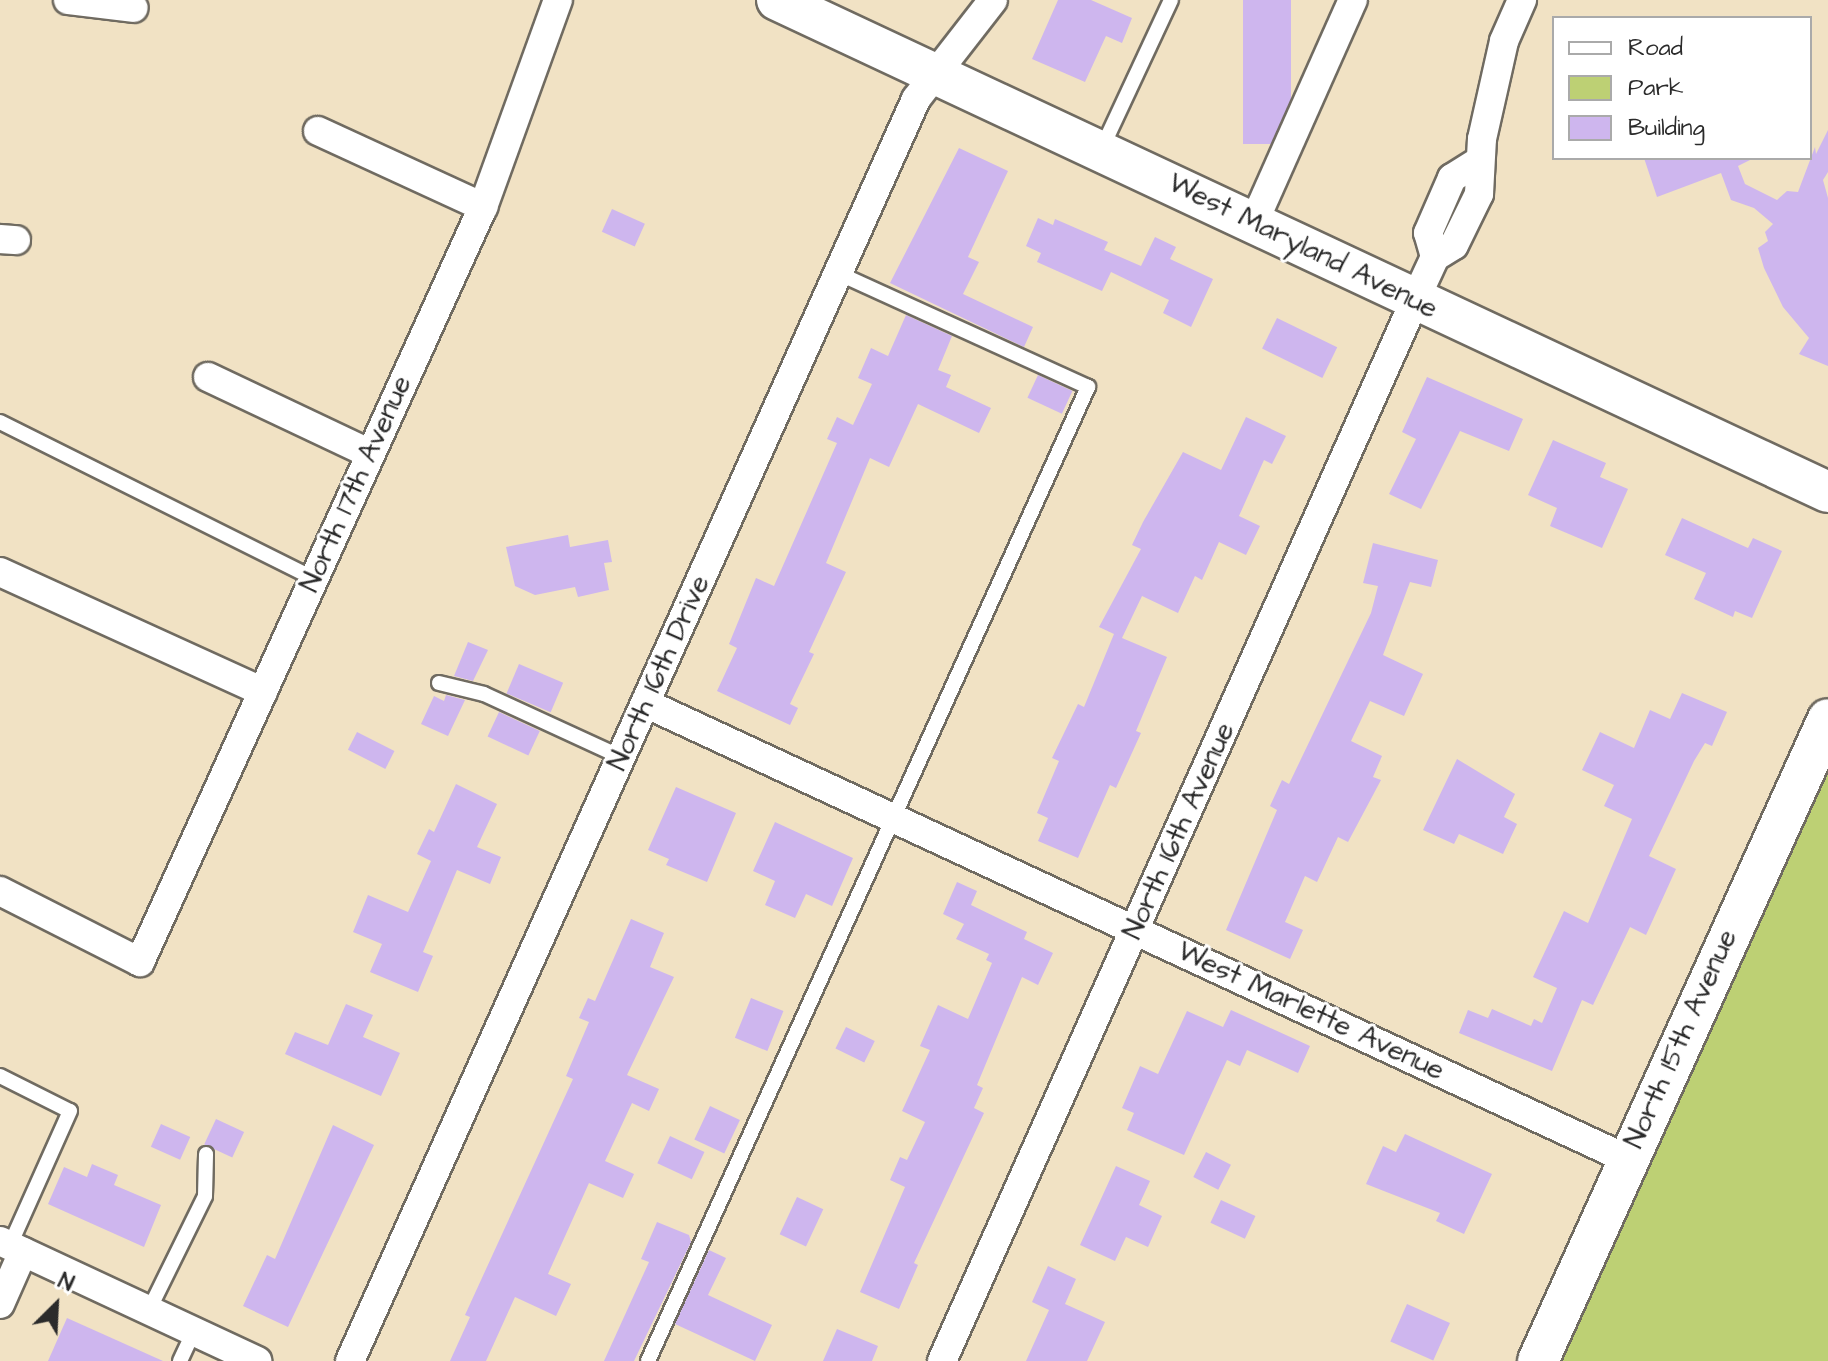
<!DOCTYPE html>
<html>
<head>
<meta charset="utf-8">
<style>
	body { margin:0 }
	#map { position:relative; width:1828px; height:1361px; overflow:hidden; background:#f1e2c4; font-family:"Architects Daughter",sans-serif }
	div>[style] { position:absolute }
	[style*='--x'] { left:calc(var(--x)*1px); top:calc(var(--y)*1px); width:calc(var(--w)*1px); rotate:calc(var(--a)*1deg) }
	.green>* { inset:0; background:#bdd074 }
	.building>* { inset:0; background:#ceb6ee; transform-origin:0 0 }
	.roads { filter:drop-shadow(2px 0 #706b61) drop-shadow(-2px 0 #706b61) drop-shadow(0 2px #706b61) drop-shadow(0 -2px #706b61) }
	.lane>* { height:14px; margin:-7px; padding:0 7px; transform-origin:7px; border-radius:7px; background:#fff }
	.street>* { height:28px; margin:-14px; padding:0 14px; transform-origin:14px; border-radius:14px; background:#fff }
	.secondary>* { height:40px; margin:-20px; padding:0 20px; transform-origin:20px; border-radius:20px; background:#fff }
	span { translate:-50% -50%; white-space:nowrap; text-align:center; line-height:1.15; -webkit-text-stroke:6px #fff; paint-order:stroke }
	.street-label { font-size:28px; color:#2b2b2b }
	.legend { position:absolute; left:1552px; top:16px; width:260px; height:144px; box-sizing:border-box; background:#fff; border:2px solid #aaa; margin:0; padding:10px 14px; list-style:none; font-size:24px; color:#2b2b2b }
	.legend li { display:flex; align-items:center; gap:16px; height:40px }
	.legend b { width:40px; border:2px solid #aaa }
	.north { position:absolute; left:16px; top:1265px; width:80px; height:80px; -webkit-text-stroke:6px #fff; paint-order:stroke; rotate:24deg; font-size:22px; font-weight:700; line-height:32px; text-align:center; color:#2b2b2b }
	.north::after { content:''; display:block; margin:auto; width:28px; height:36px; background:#2b2b2b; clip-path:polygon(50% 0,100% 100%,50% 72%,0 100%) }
</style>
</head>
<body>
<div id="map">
	<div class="green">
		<div style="clip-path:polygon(1828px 770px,1828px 1361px,1560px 1361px,1658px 1140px)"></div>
	</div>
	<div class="building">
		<div style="clip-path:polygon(1058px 0,1091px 0,1132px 18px,1122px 43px,1106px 36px,1085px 82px,1032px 59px)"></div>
		<div style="left:1243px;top:0;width:48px;height:144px"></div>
		<div style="clip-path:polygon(1828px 130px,1828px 172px,1823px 180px,1828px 198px,1828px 366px,1799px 354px,1809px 338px,1783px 307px,1764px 268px,1758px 248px,1768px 241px,1765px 232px,1773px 224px,1754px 208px,1731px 200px,1721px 173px,1657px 197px,1644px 158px,1754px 158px,1738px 166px,1745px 184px,1777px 200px,1787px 191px,1798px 192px,1815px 147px,1816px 154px)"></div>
		<div style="clip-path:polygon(959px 148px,1008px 171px,968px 257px,979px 262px,963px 294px,1033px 327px,1024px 347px,890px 283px)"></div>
		<div style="left:612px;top:209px;width:36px;height:25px;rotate:24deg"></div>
		<div style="clip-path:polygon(1038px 218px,1053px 225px,1055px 219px,1108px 242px,1104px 250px,1141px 266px,1155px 237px,1176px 247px,1170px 259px,1213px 279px,1191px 327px,1163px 313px,1169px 300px,1111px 272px,1102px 291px,1037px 262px,1041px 253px,1026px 246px)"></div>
		<div style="clip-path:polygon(906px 315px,952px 336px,938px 370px,951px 375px,946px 387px,991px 408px,979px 433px,918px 404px,889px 467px,870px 458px,826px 563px,846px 572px,809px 652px,814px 654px,790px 704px,798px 708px,790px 725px,717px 691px,737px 648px,729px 644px,756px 578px,774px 586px,837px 443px,827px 439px,837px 417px,853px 425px,872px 384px,858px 378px,871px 348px,888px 356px)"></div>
		<div style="left:1277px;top:318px;width:67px;height:34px;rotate:26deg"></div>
		<div style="left:1038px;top:375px;width:38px;height:25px;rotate:25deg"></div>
		<div style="clip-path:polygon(1427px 377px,1523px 419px,1509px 451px,1460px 431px,1421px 509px,1389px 494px,1416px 439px,1402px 432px)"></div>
		<div style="clip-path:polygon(1246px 417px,1286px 436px,1272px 464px,1264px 460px,1239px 516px,1260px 526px,1246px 555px,1219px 542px,1202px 580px,1195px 576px,1178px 613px,1142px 596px,1122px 638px,1167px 657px,1136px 731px,1141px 733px,1116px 788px,1110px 785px,1078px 858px,1038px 841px,1048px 818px,1037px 813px,1059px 761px,1052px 758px,1078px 704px,1084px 707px,1114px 634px,1099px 627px,1141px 549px,1132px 545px,1143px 522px,1183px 452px,1221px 470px)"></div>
		<div style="clip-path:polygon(1553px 440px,1606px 463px,1600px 477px,1628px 489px,1602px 548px,1550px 526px,1557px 508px,1528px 495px)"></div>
		<div style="clip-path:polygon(1682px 518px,1748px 548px,1753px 538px,1782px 551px,1752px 618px,1735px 611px,1733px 617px,1694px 599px,1706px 573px,1665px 555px)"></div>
		<div style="clip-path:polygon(568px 535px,570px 547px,608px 540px,612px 562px,604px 563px,609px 590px,578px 597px,575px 587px,535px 595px,515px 586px,506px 547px)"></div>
		<div style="clip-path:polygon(1373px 543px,1438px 560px,1431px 587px,1410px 582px,1383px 655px,1423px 674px,1404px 716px,1370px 701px,1351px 741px,1382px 756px,1373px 777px,1381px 780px,1348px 842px,1338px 837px,1317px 882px,1305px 876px,1285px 922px,1303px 930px,1290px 959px,1226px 930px,1277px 810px,1270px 806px,1282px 780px,1289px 784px,1371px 613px,1378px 586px,1363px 583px)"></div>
		<div style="clip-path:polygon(468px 642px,488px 650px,473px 681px,454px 676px)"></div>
		<div style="left:519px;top:664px;width:48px;height:32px;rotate:23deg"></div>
		<div style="clip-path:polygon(1682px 693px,1727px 712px,1712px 746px,1705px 743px,1694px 761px,1649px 856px,1676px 869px,1646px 935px,1630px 927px,1593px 1005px,1582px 1000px,1552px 1071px,1459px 1033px,1468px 1010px,1488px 1018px,1492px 1009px,1531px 1026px,1534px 1019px,1542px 1023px,1557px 988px,1533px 977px,1564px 911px,1588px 923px,1632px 819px,1604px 806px,1614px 785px,1582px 770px,1600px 732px,1634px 748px,1650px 710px,1670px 719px)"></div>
		<div style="clip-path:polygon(446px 695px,465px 700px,448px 736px,421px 724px,434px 696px,444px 701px)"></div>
		<div style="left:499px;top:712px;width:45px;height:27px;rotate:25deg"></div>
		<div style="left:357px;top:732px;width:42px;height:20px;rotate:27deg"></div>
		<div style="clip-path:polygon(1457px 759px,1515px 794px,1504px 817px,1517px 824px,1503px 854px,1459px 834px,1454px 844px,1423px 830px)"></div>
		<div style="clip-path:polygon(456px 784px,497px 804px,477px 847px,501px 857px,490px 884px,457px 870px,423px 952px,433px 956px,418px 992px,370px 972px,382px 944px,353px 932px,368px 895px,408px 912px,431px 861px,417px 854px,429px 829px,434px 832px)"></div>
		<div style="clip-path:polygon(676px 787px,736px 813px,707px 882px,666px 865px,669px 859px,648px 850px)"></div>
		<div style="clip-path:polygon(775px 822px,853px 858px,832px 906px,806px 894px,795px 918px,765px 905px,775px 881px,753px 871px)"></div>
		<div style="clip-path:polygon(957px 882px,977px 891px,971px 905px,1027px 932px,1024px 939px,1053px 953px,1038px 985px,1022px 977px,977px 1085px,983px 1088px,974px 1108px,984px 1113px,914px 1263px,918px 1265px,899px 1309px,860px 1292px,905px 1187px,890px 1180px,900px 1157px,907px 1160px,925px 1122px,902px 1111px,930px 1050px,920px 1046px,938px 1005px,968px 1019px,992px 963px,986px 960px,989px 954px,956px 939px,964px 924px,943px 914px)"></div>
		<div style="clip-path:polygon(631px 919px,664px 933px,650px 967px,674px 977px,627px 1075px,659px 1089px,649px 1111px,632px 1103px,605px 1161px,634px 1174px,623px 1198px,589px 1183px,548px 1274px,571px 1284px,556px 1316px,515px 1297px,486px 1361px,450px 1361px,470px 1317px,465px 1315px,573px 1079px,566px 1076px,589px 1022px,579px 1018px,588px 998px,595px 1001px)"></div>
		<div style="left:751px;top:998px;width:35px;height:43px;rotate:22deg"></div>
		<div style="clip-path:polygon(346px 1004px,373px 1015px,363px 1037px,400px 1053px,381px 1096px,285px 1054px,295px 1032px,328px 1045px)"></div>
		<div style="clip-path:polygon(1231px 1010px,1310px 1046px,1298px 1073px,1247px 1050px,1240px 1066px,1227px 1060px,1184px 1155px,1127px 1130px,1134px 1113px,1122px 1108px,1140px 1066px,1158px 1074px,1187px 1011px,1223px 1027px)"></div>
		<div style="left:846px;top:1027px;width:32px;height:24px;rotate:26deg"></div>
		<div style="left:710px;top:1106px;width:33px;height:37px;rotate:25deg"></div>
		<div style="left:216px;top:1119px;width:31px;height:28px;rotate:25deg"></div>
		<div style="left:161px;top:1124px;width:32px;height:25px;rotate:24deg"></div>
		<div style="clip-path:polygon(333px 1125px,374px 1145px,288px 1327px,243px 1306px,267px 1255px,275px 1259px)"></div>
		<div style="clip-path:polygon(1405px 1134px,1492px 1174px,1464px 1234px,1436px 1221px,1440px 1213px,1366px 1184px,1383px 1146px,1396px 1152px)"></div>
		<div style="left:670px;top:1136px;width:38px;height:30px;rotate:25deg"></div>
		<div style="left:1206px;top:1152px;width:28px;height:28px;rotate:27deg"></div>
		<div style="clip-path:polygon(92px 1164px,118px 1175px,114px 1185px,161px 1205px,144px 1247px,48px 1204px,64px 1167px,87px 1177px)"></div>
		<div style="clip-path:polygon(1116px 1166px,1150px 1181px,1139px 1205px,1162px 1216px,1148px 1247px,1126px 1237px,1115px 1261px,1080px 1245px)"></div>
		<div style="left:797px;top:1197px;width:29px;height:41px;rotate:25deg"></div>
		<div style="left:1221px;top:1200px;width:38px;height:25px;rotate:25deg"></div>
		<div style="clip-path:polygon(657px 1222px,689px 1235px,691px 1242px,634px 1361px,604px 1361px,649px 1262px,641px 1259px)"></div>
		<div style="clip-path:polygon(709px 1250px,726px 1258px,708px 1295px,772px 1325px,755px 1361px,675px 1324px)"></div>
		<div style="clip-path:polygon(1048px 1266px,1076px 1279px,1065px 1304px,1105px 1322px,1087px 1361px,1026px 1361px,1049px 1310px,1032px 1302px)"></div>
		<div style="left:1407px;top:1304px;width:47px;height:41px;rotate:24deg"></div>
		<div style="clip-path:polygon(67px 1318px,163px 1361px,48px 1361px)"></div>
		<div style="clip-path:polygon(837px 1329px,878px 1346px,872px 1361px,823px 1361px)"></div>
	</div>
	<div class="roads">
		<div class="lane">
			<div style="--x:1102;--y:148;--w:163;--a:-65"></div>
			<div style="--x:0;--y:422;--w:350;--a:26.5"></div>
			<div style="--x:439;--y:683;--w:46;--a:13.7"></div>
			<div style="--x:484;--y:694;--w:151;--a:24.7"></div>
			<div style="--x:0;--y:1076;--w:78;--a:26.6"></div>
			<div style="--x:70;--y:1111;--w:147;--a:114.1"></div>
			<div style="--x:149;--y:1310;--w:127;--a:-63.8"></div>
			<div style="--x:205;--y:1196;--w:42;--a:-88.6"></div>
			<div style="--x:180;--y:1361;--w:33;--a:-65"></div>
			<div style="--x:648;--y:1361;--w:1069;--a:-65.69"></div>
			<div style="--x:1088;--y:387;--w:275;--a:-155.5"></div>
		</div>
		<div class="street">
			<div style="--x:68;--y:0;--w:66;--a:6.9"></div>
			<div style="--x:318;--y:131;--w:182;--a:24.7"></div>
			<div style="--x:1254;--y:222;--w:243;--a:-66"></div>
			<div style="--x:0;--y:239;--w:16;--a:4"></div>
			<div style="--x:1435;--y:257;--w:25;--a:-106"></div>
			<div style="--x:1428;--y:233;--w:60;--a:-66.4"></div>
			<div style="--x:1452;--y:178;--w:31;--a:-32"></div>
			<div style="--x:208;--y:377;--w:178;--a:25.3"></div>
			<div style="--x:0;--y:572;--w:289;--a:24.5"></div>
			<div style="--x:645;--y:703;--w:1083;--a:24.91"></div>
			<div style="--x:0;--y:891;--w:157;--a:26.9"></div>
			<div style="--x:140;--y:962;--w:829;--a:-65.57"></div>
			<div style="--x:483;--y:207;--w:220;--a:-70.1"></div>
			<div style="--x:0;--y:1241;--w:284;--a:25"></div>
			<div style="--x:0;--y:1304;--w:57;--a:-66.1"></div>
			<div style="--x:350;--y:1361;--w:1383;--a:-65.84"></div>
			<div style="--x:916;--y:99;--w:125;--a:-52.1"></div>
			<div style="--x:942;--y:1361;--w:1162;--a:-65.97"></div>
			<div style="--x:1415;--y:300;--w:47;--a:-65.1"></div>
			<div style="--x:1435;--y:257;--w:22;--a:-32"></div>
			<div style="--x:1454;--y:245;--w:57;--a:-63.9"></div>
			<div style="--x:1479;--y:194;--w:55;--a:-86.9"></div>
			<div style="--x:1482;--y:139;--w:100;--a:-77.3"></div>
			<div style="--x:1504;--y:41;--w:45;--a:-66.3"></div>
		</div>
		<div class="secondary">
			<div style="--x:777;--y:0;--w:1160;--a:25.09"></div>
			<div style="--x:1538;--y:1361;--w:704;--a:-65.69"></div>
		</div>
	</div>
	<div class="street-label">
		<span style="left:1303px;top:246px;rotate:26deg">West Maryland Avenue</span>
		<span style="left:356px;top:484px;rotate:-66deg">North 17th Avenue</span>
		<span style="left:659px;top:673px;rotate:-66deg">North 16th Drive</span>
		<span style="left:1179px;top:831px;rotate:-66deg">North 16th Avenue</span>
		<span style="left:1311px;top:1011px;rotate:25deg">West Marlette Avenue</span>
		<span style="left:1681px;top:1039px;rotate:-66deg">North 15th Avenue</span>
	</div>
	<ul class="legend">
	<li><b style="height:10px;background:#fff"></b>Road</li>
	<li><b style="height:22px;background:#bdd074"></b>Park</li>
	<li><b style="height:22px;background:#ceb6ee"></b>Building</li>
	</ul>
	<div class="north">N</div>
</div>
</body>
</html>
